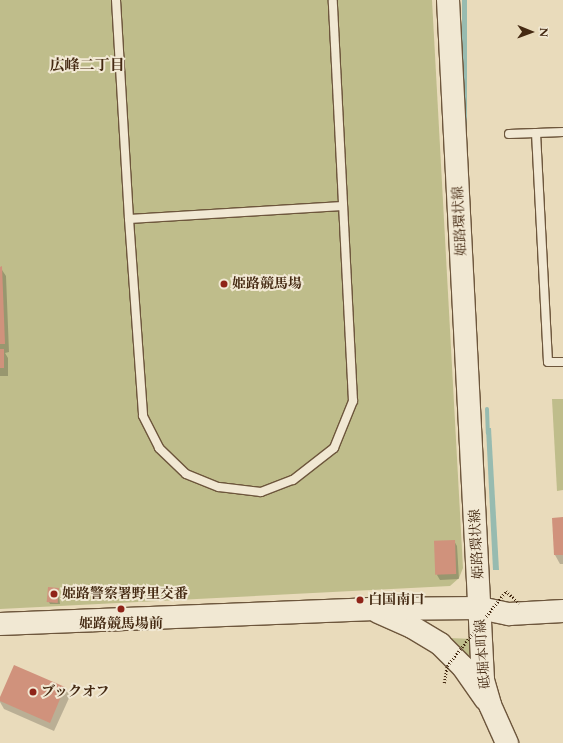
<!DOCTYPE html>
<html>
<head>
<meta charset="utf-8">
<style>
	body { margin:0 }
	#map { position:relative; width:563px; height:743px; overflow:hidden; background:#e9dbbb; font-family:Cardo,"Noto Serif JP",serif }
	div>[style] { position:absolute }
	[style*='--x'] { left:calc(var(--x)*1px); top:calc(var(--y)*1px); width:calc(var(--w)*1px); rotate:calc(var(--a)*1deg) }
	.green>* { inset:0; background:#bfbd8b }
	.water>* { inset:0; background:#97bbb0; transform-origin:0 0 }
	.shadow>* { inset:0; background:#0003 }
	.stream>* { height:4px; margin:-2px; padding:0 2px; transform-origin:2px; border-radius:2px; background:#97bbb0 }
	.building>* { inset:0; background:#d0927c; transform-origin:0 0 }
	.roads { filter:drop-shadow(1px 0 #6d563c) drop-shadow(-1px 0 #6d563c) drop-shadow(0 1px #6d563c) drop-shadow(0 -1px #6d563c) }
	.lane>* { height:8px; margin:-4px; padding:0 4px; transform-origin:4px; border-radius:4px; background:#f1e8d3 }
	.secondary>* { height:22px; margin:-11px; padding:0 11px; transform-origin:11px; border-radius:11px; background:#f1e8d3 }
	.path-bridge>* { height:2.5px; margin-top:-1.25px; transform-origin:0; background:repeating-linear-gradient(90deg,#442912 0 1px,transparent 0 3px) }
	.dots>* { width:11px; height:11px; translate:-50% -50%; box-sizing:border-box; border:2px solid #f1e8d3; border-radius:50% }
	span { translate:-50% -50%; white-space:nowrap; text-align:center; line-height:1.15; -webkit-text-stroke:4px #f1e8d3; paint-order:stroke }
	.street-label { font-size:14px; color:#442912 }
	.poi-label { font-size:14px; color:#442912; font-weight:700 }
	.left { translate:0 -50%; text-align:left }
	.neighbourhood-label { font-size:15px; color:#442912; font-weight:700 }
	.north { position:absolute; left:511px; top:12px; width:40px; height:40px; -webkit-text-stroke:3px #f1e8d3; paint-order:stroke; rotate:91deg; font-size:11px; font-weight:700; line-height:16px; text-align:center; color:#442912 }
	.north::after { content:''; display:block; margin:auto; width:14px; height:18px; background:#442912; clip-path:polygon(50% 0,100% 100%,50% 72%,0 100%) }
</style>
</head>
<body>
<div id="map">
	<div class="green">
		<div style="clip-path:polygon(0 0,432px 0,463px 568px,459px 578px,450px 586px,0 609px)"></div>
		<div style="clip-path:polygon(552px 399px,563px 399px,563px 490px,557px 491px)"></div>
		<div style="clip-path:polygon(449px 638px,473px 639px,473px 665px)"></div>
	</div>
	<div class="water">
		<div style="left:462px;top:0;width:5px;height:414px"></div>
		<div style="clip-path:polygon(486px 428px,491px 428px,499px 570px,493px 570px)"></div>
	</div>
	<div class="shadow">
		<div style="clip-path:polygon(0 267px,6px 276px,9px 352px,5px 353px,8px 358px,8px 376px,0 376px)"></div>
		<div style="clip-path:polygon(563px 518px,563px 564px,560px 564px,555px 555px,553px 519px)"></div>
		<div style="clip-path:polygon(454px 541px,457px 546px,459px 579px,440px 580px,437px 575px)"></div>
		<div style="clip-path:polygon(58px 588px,60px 604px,50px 604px,49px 602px)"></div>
		<div style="clip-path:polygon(65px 688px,70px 696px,54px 731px,4px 709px,0 702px,0 700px)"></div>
	</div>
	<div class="stream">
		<div style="--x:487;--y:409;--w:24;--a:88"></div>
	</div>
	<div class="building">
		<div style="clip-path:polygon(2px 266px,5px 344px,0 344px,0 267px)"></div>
		<div style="left:0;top:349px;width:4px;height:19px"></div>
		<div style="clip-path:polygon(563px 517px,563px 555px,554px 555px,552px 518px)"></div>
		<div style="left:455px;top:540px;width:34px;height:21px;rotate:88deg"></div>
		<div style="left:48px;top:587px;width:11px;height:15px;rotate:5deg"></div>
		<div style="clip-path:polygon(14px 665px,65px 687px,50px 723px,0 701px,0 697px)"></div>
	</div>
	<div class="roads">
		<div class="lane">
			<div style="--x:116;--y:0;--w:219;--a:86.6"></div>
			<div style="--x:129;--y:219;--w:197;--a:85.9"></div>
			<div style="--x:143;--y:416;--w:36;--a:63"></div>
			<div style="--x:159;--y:448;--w:37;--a:44"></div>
			<div style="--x:186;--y:474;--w:35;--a:22"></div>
			<div style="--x:219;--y:487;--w:42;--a:6.8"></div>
			<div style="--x:261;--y:492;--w:34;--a:-21"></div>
			<div style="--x:293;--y:480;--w:52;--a:-38"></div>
			<div style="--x:334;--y:448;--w:51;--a:-68"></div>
			<div style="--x:353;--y:401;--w:401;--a:-92.9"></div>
			<div style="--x:536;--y:133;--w:27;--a:-2"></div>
			<div style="--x:509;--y:134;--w:27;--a:-2"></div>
			<div style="--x:536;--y:133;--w:229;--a:87"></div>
			<div style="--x:548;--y:362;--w:15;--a:0"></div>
			<div style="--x:129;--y:219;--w:214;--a:-3.5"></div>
		</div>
		<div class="secondary">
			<div style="--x:448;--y:0;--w:681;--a:87.05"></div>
			<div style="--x:483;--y:680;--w:26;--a:74"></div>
			<div style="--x:490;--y:705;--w:42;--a:65.9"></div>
			<div style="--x:378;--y:612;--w:37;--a:24"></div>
			<div style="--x:412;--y:627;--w:33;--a:31"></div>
			<div style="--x:440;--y:644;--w:33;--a:45"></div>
			<div style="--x:463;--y:667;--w:39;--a:55"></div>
			<div style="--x:0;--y:624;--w:369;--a:-2.3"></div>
			<div style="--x:369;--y:609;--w:111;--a:-0.5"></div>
			<div style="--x:480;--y:608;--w:30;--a:12"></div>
			<div style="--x:509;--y:614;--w:54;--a:-3.2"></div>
		</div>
	</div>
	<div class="path-bridge">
		<div style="--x:444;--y:683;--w:17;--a:-80"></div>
		<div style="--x:447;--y:666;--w:95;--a:-51.8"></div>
		<div style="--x:506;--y:591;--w:18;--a:43"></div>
	</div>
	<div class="dots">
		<div style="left:224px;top:284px;background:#8f2418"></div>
		<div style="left:54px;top:594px;background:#8f2418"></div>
		<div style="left:360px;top:600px;background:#8f2418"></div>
		<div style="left:121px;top:609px;background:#8f2418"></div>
		<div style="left:33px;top:692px;background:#8f2418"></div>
	</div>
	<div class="street-label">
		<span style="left:460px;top:221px;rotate:-93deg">姫路環状線</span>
		<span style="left:477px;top:544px;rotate:-93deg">姫路環状線</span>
		<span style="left:483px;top:654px;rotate:-94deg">砥堀本町線</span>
	</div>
	<div class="poi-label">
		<span class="left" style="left:232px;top:284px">姫路競馬場</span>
		<span class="left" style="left:62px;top:594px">姫路警察署野里交番</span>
		<span class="left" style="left:368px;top:600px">白国南口</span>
		<span style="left:121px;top:624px">姫路競馬場前</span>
		<span class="left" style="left:41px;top:692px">ブックオフ</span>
	</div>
	<div class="neighbourhood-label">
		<span style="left:87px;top:66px">広峰二丁目</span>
	</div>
	<div class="north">N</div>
</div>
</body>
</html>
